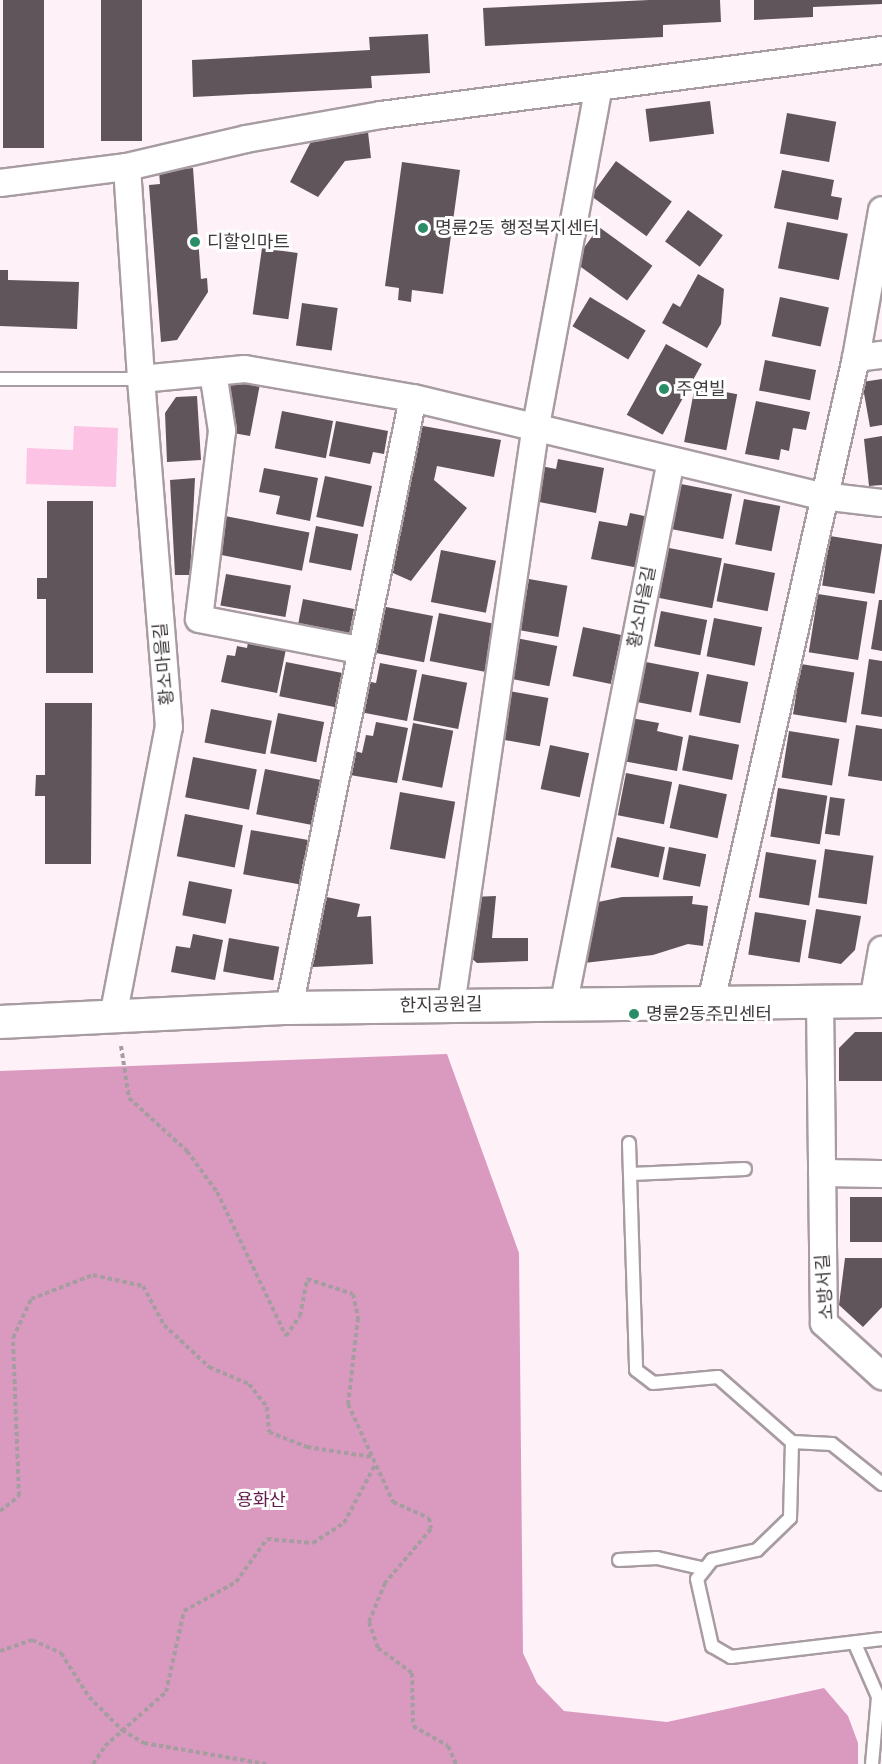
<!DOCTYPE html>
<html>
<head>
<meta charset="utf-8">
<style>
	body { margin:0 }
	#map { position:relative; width:882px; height:1764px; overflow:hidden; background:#fef1f8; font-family:Jost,"Noto Sans KR",sans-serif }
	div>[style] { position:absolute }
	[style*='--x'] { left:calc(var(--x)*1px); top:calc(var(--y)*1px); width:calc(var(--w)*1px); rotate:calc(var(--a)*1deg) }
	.green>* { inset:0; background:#fcc3e4 }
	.forest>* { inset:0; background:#da9abf }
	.building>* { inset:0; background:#60555b; transform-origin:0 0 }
	.path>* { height:4px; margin-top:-2px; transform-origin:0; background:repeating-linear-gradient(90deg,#a69da1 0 4.5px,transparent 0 7.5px) }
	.roads { filter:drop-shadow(2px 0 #a89ca3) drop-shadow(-2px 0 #a89ca3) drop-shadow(0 2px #a89ca3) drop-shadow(0 -2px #a89ca3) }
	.service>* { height:12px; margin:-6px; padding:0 6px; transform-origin:6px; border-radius:6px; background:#fff }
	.minor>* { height:26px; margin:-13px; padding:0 13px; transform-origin:13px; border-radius:13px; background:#fff }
	.tertiary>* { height:32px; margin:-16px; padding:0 16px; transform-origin:16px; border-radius:16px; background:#fff }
	.dots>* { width:16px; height:16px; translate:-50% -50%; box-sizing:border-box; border:3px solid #fff; border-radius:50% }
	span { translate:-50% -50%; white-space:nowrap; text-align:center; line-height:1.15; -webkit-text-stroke:6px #fff; paint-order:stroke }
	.poi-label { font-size:18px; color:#403b3d }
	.left { translate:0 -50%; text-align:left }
	.street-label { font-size:18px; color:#403b3d }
	.park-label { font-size:18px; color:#601749 }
</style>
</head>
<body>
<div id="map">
	<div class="green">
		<div style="clip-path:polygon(74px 426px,118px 428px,116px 487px,26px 484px,27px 448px,73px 450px)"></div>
	</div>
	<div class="forest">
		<div style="clip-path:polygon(447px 1054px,519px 1253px,523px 1653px,537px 1683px,564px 1711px,667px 1722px,824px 1688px,848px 1716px,858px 1743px,858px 1764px,0 1764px,0 1071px)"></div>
	</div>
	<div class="building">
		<div style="left:3px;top:0;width:41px;height:148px"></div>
		<div style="left:101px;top:0;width:41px;height:141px"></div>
		<div style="clip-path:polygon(649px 0,720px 0,721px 22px,663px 25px,663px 37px,485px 46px,483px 8px)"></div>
		<div style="clip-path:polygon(754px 0,882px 0,882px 4px,813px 7px,813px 17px,754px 20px)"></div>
		<div style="clip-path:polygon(428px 34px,430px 73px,371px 76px,372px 88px,193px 97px,192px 60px,370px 50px,369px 37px)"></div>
		<div style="left:710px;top:101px;width:33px;height:65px;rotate:83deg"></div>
		<div style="left:787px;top:113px;width:50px;height:41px;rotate:10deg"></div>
		<div style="clip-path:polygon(367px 123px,371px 158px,345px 161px,318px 197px,290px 182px,317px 130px)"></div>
		<div style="left:616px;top:161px;width:69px;height:43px;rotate:36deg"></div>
		<div style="clip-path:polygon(402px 162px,460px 170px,443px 294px,412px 290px,411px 302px,398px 300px,399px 288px,385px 286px)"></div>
		<div style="clip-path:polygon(193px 168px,201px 279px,207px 278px,208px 292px,177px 340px,161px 342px,149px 185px,160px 184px,159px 171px)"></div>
		<div style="clip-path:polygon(782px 170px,834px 180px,831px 196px,842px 198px,838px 220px,774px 208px)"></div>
		<div style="left:688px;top:210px;width:43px;height:39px;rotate:36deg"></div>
		<div style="left:787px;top:222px;width:62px;height:47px;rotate:11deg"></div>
		<div style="left:599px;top:227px;width:66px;height:43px;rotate:36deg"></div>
		<div style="left:262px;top:248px;width:36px;height:67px;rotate:8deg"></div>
		<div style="clip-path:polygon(0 270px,8px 270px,8px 280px,79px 282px,77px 329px,0 326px)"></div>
		<div style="clip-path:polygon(698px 274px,724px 289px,721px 324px,707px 348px,662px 323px,673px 303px,680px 307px)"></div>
		<div style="left:590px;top:297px;width:65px;height:34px;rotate:31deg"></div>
		<div style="left:780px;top:297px;width:50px;height:40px;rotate:12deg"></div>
		<div style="left:302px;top:303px;width:36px;height:43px;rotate:8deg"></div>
		<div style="left:666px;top:344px;width:41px;height:81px;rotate:29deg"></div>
		<div style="left:765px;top:360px;width:52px;height:31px;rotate:11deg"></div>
		<div style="clip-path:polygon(226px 377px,260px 384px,250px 436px,233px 433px)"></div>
		<div style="clip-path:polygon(882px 379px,882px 425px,870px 427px,862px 382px)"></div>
		<div style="left:695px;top:386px;width:43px;height:57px;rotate:11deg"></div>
		<div style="clip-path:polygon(197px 396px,201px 460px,167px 462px,165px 413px,176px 397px)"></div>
		<div style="clip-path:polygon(756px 401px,810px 412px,806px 430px,793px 428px,789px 451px,781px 449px,779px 460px,745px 454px)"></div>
		<div style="left:282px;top:411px;width:52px;height:38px;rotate:11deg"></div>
		<div style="clip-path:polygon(336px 421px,388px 431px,384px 454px,373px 452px,370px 464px,329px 456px)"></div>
		<div style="clip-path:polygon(412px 424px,501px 440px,494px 477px,437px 466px,434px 480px,467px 508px,411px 581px,384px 569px)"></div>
		<div style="clip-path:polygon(882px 436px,882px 485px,869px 486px,864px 439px)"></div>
		<div style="clip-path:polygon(558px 459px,604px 468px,596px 513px,534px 501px,541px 466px,556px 469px)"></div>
		<div style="clip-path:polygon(264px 468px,318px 478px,310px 521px,276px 514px,280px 496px,259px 492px)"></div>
		<div style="left:325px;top:476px;width:48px;height:42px;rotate:12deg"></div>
		<div style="clip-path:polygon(195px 478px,190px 575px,175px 575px,170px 480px)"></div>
		<div style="left:681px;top:484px;width:52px;height:46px;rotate:11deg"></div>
		<div style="left:744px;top:499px;width:37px;height:46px;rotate:11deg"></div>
		<div style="clip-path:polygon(47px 501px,93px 501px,93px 673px,46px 673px,46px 599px,37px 599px,37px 578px,47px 578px)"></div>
		<div style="clip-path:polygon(630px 513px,649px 517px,639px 568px,591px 559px,599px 521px,627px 526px)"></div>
		<div style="left:225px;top:516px;width:86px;height:39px;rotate:11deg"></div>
		<div style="left:316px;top:526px;width:43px;height:37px;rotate:11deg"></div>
		<div style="left:830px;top:536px;width:53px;height:50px;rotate:9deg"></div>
		<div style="left:664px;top:547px;width:59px;height:51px;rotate:11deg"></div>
		<div style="left:441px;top:550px;width:56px;height:53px;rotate:11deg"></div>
		<div style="left:724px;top:563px;width:52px;height:39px;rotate:11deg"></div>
		<div style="left:226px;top:574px;width:66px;height:32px;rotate:10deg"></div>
		<div style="left:529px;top:579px;width:39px;height:52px;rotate:10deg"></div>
		<div style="left:818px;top:594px;width:50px;height:59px;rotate:9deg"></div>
		<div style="left:303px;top:599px;width:52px;height:32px;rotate:11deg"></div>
		<div style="clip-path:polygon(879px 600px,882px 600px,882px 651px,871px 649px)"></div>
		<div style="left:381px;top:606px;width:53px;height:47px;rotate:11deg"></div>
		<div style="left:661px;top:611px;width:47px;height:36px;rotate:11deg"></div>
		<div style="left:439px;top:613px;width:56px;height:49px;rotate:11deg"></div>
		<div style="left:714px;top:618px;width:49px;height:39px;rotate:11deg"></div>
		<div style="left:583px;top:627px;width:39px;height:50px;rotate:12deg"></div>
		<div style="left:516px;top:638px;width:42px;height:41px;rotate:11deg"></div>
		<div style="clip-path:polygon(248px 642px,286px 649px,277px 693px,221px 682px,227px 655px,235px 656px,237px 646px,247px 648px)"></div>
		<div style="clip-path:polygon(869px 659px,882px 661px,882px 717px,861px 714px)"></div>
		<div style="left:286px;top:662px;width:60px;height:35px;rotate:11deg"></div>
		<div style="left:646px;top:662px;width:54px;height:41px;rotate:11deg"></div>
		<div style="clip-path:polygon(380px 663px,417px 670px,407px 721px,360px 712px,366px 681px,376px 683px)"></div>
		<div style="left:801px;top:664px;width:54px;height:51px;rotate:9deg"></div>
		<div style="left:422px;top:674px;width:46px;height:47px;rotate:11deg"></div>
		<div style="left:707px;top:674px;width:42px;height:42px;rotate:11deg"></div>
		<div style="left:509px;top:691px;width:40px;height:49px;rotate:10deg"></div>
		<div style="clip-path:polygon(45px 703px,92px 703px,91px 864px,45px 864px,45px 796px,35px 796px,36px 775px,45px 775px)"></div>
		<div style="left:211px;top:709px;width:62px;height:34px;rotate:11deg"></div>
		<div style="left:278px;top:713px;width:47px;height:41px;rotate:11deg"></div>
		<div style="clip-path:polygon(631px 718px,659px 723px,657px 731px,683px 737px,677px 771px,623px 761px)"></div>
		<div style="clip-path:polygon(376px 722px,408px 728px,397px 783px,350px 775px,355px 751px,362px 753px,366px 735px,373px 736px)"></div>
		<div style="left:413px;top:723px;width:41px;height:58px;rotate:11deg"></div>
		<div style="clip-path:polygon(856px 725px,882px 729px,882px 781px,848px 776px)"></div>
		<div style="left:789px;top:731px;width:51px;height:47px;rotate:9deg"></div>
		<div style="left:689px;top:735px;width:51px;height:36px;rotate:11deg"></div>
		<div style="left:550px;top:745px;width:40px;height:45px;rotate:12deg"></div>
		<div style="left:193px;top:757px;width:65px;height:41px;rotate:11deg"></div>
		<div style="left:265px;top:769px;width:57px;height:46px;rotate:11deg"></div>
		<div style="left:626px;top:773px;width:47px;height:43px;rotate:11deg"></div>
		<div style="left:679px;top:784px;width:49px;height:45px;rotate:12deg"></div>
		<div style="left:778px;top:788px;width:50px;height:49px;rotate:9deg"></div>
		<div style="left:400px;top:792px;width:56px;height:58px;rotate:10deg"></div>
		<div style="left:830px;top:797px;width:15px;height:37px;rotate:8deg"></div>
		<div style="left:185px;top:814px;width:59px;height:43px;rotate:11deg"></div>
		<div style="left:251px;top:830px;width:61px;height:45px;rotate:10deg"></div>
		<div style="left:617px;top:837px;width:49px;height:31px;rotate:12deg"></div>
		<div style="left:669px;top:847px;width:38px;height:33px;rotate:11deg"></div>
		<div style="left:825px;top:849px;width:49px;height:49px;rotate:8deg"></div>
		<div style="left:766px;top:852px;width:51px;height:46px;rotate:9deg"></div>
		<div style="left:189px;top:881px;width:44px;height:35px;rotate:11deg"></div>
		<div style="clip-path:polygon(312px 894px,360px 904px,357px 917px,371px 916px,373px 964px,313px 967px)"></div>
		<div style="clip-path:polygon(496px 896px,492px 938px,528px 938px,528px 961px,477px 963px,464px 952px,472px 897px)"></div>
		<div style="clip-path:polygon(693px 896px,692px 904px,708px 906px,703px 946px,688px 944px,653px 955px,584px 963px,584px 905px,622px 897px)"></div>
		<div style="clip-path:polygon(816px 909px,861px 916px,855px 950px,841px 964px,808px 958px)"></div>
		<div style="left:755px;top:912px;width:52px;height:43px;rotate:9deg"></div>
		<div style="clip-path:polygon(193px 934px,223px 940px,215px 980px,171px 972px,176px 946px,190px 948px)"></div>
		<div style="left:229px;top:938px;width:51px;height:34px;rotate:10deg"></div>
		<div style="clip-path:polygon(855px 1032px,882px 1032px,882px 1081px,839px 1081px,839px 1048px)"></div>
		<div style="left:850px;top:1197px;width:32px;height:45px"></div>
		<div style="clip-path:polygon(845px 1258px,882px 1258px,882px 1307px,863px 1327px,839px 1305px)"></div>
	</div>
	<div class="path">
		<div style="--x:121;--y:1046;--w:53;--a:81.3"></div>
		<div style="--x:129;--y:1098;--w:79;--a:42.4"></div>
		<div style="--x:187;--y:1151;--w:51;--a:53.8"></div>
		<div style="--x:217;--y:1192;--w:160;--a:64.4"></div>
		<div style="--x:286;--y:1336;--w:24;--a:-55"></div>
		<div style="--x:300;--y:1316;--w:38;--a:-79"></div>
		<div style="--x:307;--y:1279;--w:48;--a:18.1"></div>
		<div style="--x:353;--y:1294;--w:25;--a:78"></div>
		<div style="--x:358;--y:1318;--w:87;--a:96.6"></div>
		<div style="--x:348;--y:1404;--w:108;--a:65.3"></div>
		<div style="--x:393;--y:1502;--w:39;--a:24"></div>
		<div style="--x:429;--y:1518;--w:11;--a:80"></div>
		<div style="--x:431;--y:1529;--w:71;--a:130.4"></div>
		<div style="--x:385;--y:1583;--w:42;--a:112.3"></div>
		<div style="--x:369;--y:1622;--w:28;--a:71"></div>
		<div style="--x:378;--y:1648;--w:42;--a:36.3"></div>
		<div style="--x:412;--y:1673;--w:53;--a:88.9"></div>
		<div style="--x:413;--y:1726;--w:40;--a:29.7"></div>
		<div style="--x:448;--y:1746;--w:20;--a:66"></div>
		<div style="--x:0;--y:1511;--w:24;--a:-38"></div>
		<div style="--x:19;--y:1496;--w:158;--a:-92.2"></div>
		<div style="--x:13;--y:1338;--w:43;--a:-65.2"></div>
		<div style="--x:31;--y:1299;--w:66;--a:-21.2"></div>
		<div style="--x:93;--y:1275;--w:51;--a:12.4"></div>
		<div style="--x:143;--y:1286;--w:44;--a:61.7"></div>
		<div style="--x:164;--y:1325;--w:62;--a:43"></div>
		<div style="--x:209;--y:1367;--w:43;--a:23"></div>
		<div style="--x:249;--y:1384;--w:29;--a:52"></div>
		<div style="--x:267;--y:1407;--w:25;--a:85"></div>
		<div style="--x:269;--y:1432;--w:41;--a:21.5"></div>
		<div style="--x:307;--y:1447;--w:66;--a:8.7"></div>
		<div style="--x:0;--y:1651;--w:34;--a:-19"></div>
		<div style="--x:32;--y:1640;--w:32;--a:24"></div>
		<div style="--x:61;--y:1653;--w:52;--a:57.5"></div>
		<div style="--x:89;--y:1697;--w:47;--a:45"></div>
		<div style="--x:122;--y:1730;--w:26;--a:31"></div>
		<div style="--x:144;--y:1743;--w:124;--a:9.8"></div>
		<div style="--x:93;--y:1764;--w:22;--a:-56"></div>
		<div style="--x:105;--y:1746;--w:81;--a:-41.5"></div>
		<div style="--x:166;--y:1692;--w:83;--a:-77.5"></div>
		<div style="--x:184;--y:1611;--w:60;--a:-29.1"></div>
		<div style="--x:236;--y:1582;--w:53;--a:-54.2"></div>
		<div style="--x:267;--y:1539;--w:46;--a:5"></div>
		<div style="--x:313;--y:1543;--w:37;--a:-33"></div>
		<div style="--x:344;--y:1523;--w:66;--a:-61.9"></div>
	</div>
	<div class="roads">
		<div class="service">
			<div style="--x:0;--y:379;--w:141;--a:0"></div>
			<div style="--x:629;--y:1143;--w:227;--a:88.2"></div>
			<div style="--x:636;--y:1370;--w:21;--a:37"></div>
			<div style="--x:653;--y:1383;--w:65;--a:-5.3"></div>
			<div style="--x:718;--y:1377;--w:98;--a:41.3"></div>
			<div style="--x:792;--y:1442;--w:40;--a:2.9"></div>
			<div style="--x:832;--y:1444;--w:64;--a:38.7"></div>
			<div style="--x:631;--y:1174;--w:114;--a:-2.5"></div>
			<div style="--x:792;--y:1442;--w:76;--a:91.5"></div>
			<div style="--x:790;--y:1518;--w:46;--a:135.9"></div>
			<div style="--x:757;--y:1550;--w:46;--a:167.5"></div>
			<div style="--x:712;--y:1560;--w:24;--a:128"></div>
			<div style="--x:697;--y:1579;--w:69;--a:77.4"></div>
			<div style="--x:712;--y:1646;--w:22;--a:30"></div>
			<div style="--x:731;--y:1657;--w:152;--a:-6.8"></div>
			<div style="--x:619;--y:1560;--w:38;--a:-3"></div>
			<div style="--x:657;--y:1558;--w:49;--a:12.9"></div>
			<div style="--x:855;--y:1644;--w:58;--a:66.5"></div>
			<div style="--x:878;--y:1697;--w:67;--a:95.1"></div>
		</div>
		<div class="minor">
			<div style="--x:127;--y:167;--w:212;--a:86.2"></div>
			<div style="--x:0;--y:183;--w:128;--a:-7.2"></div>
			<div style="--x:127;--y:167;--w:122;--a:-13.2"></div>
			<div style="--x:246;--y:139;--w:137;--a:-10.1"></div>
			<div style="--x:381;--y:115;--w:505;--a:-7.39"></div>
			<div style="--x:856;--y:358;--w:26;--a:-7"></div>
			<div style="--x:213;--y:372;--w:60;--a:81.3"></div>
			<div style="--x:222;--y:431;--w:189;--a:97"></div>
			<div style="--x:199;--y:619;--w:163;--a:11"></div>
			<div style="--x:820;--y:1000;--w:323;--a:89.3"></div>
			<div style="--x:824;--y:1323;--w:79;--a:42.4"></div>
			<div style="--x:873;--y:1001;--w:52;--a:-80"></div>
			<div style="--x:564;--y:1002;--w:552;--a:-78.83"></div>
			<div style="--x:711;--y:1002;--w:660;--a:-77.31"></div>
			<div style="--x:856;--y:358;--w:150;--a:-80"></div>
			<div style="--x:451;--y:1005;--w:580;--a:-81.67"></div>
			<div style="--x:535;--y:431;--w:350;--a:-79.5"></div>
			<div style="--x:289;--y:1008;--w:622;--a:-78.51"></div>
			<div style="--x:113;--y:1017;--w:295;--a:-79.1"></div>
			<div style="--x:169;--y:727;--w:349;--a:-94.6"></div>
			<div style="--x:141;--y:379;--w:104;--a:-5.5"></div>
			<div style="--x:245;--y:369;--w:170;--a:9.8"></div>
			<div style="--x:413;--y:398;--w:421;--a:13.5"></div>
			<div style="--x:822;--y:496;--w:60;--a:6.7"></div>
			<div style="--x:822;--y:1173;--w:60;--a:1"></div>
		</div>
		<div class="tertiary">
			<div style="--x:0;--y:1022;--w:289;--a:-2.8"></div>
			<div style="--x:289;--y:1008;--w:593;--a:-0.68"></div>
		</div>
	</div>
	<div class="dots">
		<div style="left:423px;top:228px;background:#2b8d68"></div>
		<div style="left:195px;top:242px;background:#2b8d68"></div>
		<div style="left:664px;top:389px;background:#2b8d68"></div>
		<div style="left:634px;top:1014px;background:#2b8d68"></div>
	</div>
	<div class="poi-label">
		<span class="left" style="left:435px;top:228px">명륜2동 행정복지센터</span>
		<span class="left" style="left:207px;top:242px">디할인마트</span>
		<span class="left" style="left:676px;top:389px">주연빌</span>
		<span class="left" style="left:646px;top:1014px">명륜2동주민센터</span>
	</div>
	<div class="street-label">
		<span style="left:642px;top:607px;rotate:-79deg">황소마을길</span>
		<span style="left:164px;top:664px;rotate:-95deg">황소마을길</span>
		<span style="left:441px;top:1005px;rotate:-1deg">한지공원길</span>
		<span style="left:825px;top:1287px;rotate:-94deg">소방서길</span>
	</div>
	<div class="park-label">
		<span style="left:261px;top:1500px">용화산</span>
	</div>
</div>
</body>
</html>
